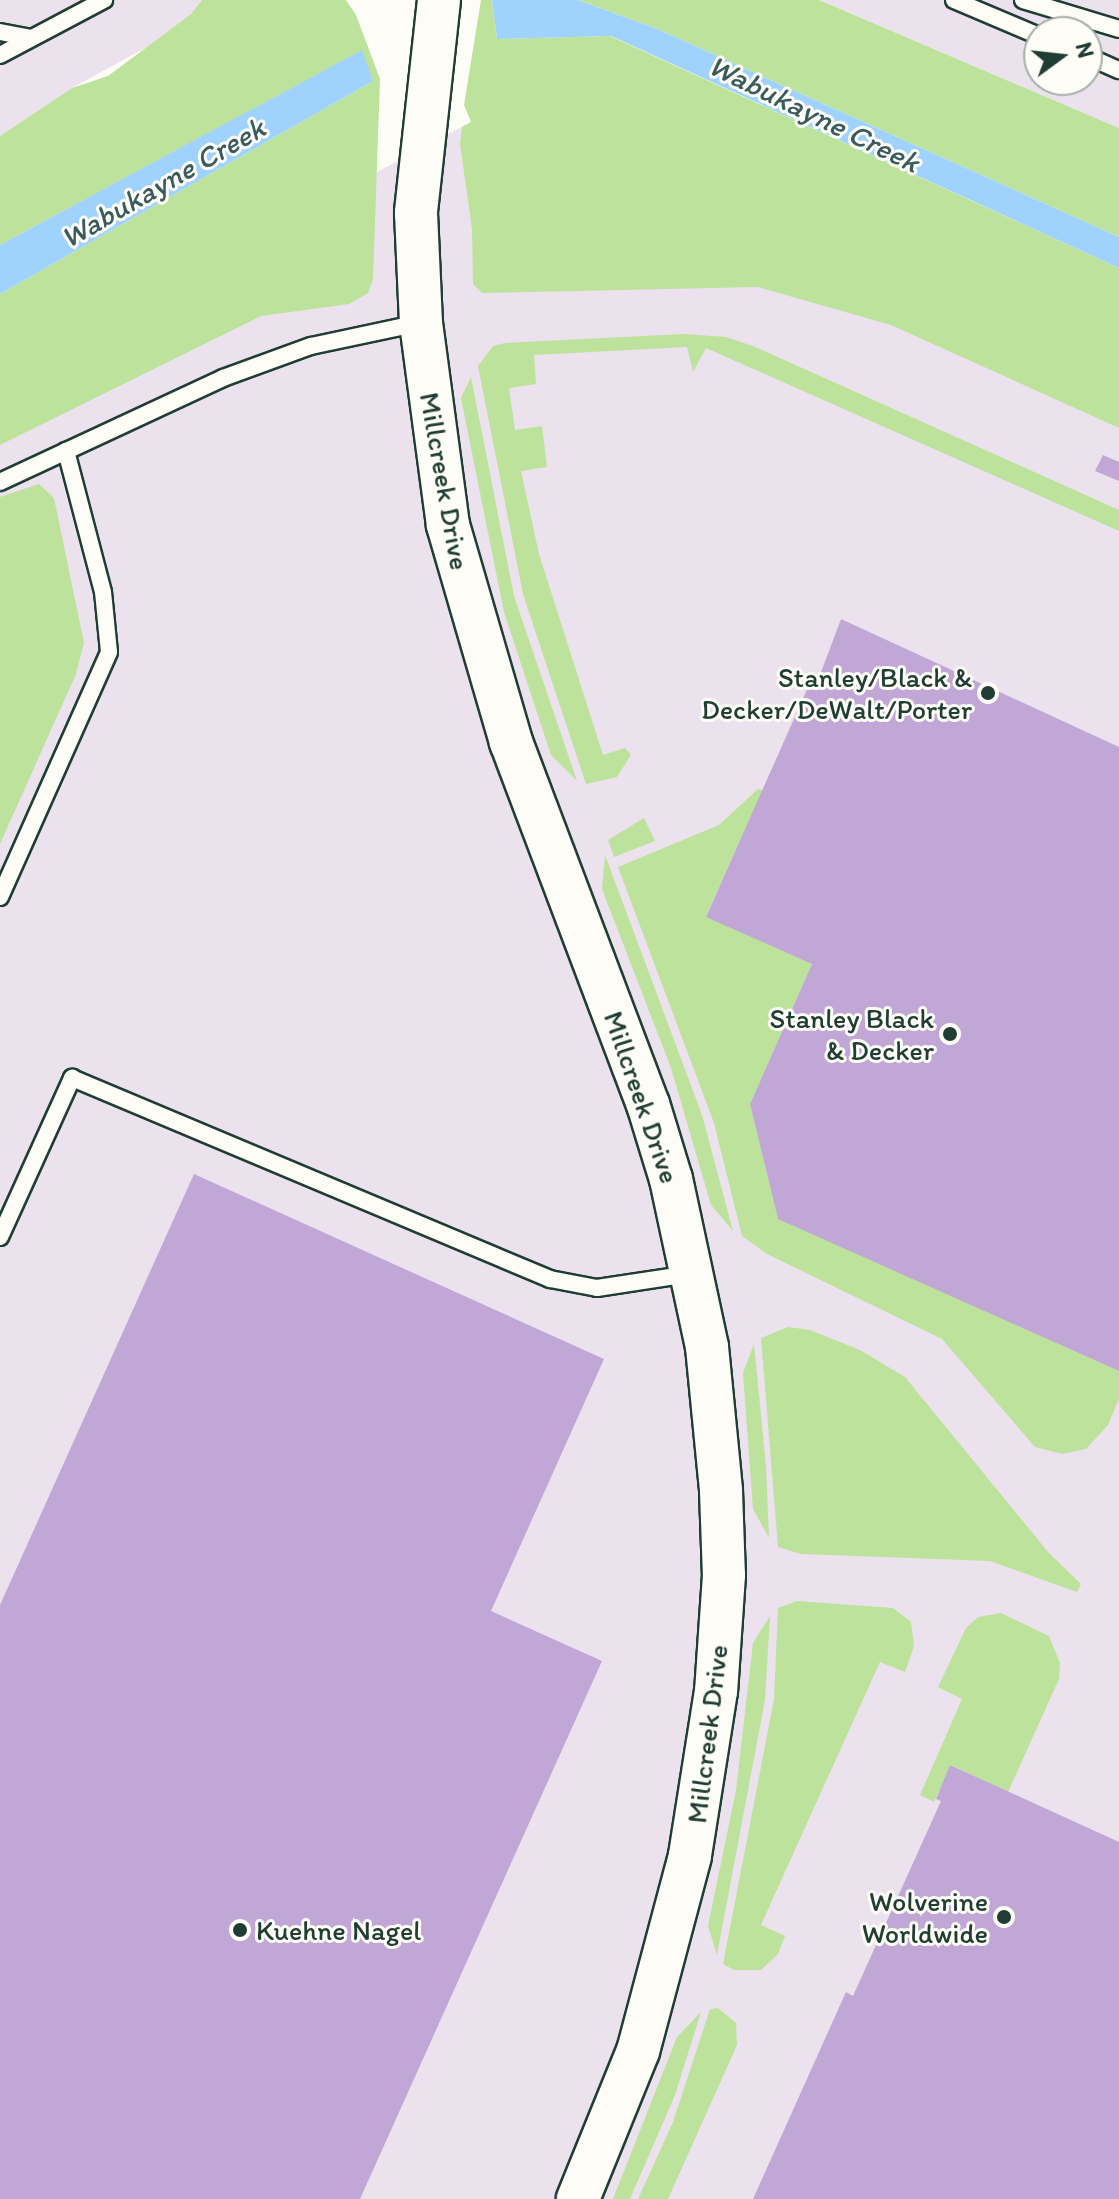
<!DOCTYPE html>
<html>
<head>
<meta charset="utf-8">
<style>
	body { margin:0 }
	#map { position:relative; width:1119px; height:2199px; overflow:hidden; background:#fdfcf7; font-family:Itim,sans-serif }
	div>[style] { position:absolute }
	[style*='--x'] { left:calc(var(--x)*1px); top:calc(var(--y)*1px); width:calc(var(--w)*1px); rotate:calc(var(--a)*1deg) }
	.built>* { inset:0; background:#ebe2ed }
	.green>* { inset:0; background:#bde29c }
	.water>* { inset:0; background:#9fd3fd }
	.building>* { inset:0; background:#c0a7d5 }
	.roads { filter:drop-shadow(2px 0 #1f3d34) drop-shadow(-2px 0 #1f3d34) drop-shadow(0 2px #1f3d34) drop-shadow(0 -2px #1f3d34) }
	.lane>* { height:16px; margin:-8px; padding:0 8px; transform-origin:8px; border-radius:8px; background:#fdfcf7 }
	.secondary>* { height:42px; margin:-21px; padding:0 21px; transform-origin:21px; border-radius:21px; background:#fdfcf7 }
	.dots>* { width:22px; height:22px; translate:-50% -50%; box-sizing:border-box; border:4px solid #fdfcf7; border-radius:50% }
	span { translate:-50% -50%; white-space:nowrap; text-align:center; line-height:1.15; -webkit-text-stroke:6px #fdfcf7; paint-order:stroke }
	.street-label { font-size:28px; color:#1f3d34 }
	.poi-label { font-size:28px; color:#1f3d34 }
	.right { translate:-100% -50%; text-align:right }
	.left { translate:0 -50%; text-align:left }
	.water-label { font-size:30px; color:#395b5c; font-style:italic }
	.north { position:absolute; left:1023px; top:16px; width:80px; height:80px; box-sizing:border-box; background:#fdfcf7; border:2px solid #a4b0a9; border-radius:50%; rotate:75deg; font-size:22px; font-weight:700; line-height:32px; text-align:center; color:#1f3d34 }
	.north::after { content:''; display:block; margin:auto; width:28px; height:36px; background:#1f3d34; clip-path:polygon(50% 0,100% 100%,50% 72%,0 100%) }
</style>
</head>
<body>
<div id="map">
	<div class="built">
		<div style="clip-path:polygon(0 0,202px 0,191px 14px,147px 47px,72px 88px,0 136px)"></div>
		<div style="clip-path:polygon(evenodd,819px 0,1119px 0,1119px 128px,819px 0,1039px 32px,1087px 32px,1087px 80px,1039px 80px,1039px 32px)"></div>
		<div style="clip-path:polygon(471px 122px,1119px 376px,1119px 2199px,0 2199px,0 373px)"></div>
	</div>
	<div class="green">
		<div style="clip-path:polygon(202px 0,346px 0,356px 15px,380px 79px,373px 279px,368px 293px,349px 304px,261px 316px,0 445px,0 294px,373px 81px,361px 51px,0 245px,0 136px,72px 88px,108px 76px,191px 14px)"></div>
		<div style="clip-path:polygon(481px 0,492px 0,497px 39px,610px 36px,1119px 268px,1119px 428px,891px 325px,758px 287px,482px 293px,473px 284px,472px 229px,460px 144px,462px 127px,471px 122px,464px 105px)"></div>
		<div style="clip-path:polygon(578px 0,819px 0,1119px 128px,1119px 237px,655px 28px)"></div>
		<div style="clip-path:polygon(683px 334px,726px 337px,753px 346px,1119px 510px,1119px 531px,706px 348px,693px 372px,687px 347px,534px 355px,536px 384px,509px 388px,515px 430px,542px 426px,547px 467px,521px 471px,539px 554px,603px 755px,625px 748px,631px 755px,617px 777px,586px 784px,523px 594px,478px 366px,493px 346px,505px 343px)"></div>
		<div style="clip-path:polygon(471px 377px,514px 596px,577px 781px,551px 755px,504px 612px,461px 398px)"></div>
		<div style="clip-path:polygon(39px 484px,54px 498px,84px 643px,76px 674px,0 844px,0 497px)"></div>
		<div style="clip-path:polygon(758px 789px,763px 790px,706px 916px,812px 964px,750px 1104px,778px 1218px,1119px 1371px,1119px 1399px,1108px 1425px,1086px 1449px,1062px 1454px,1035px 1447px,942px 1339px,767px 1254px,742px 1236px,714px 1123px,618px 867px,719px 825px)"></div>
		<div style="clip-path:polygon(644px 818px,655px 841px,614px 857px,608px 840px)"></div>
		<div style="clip-path:polygon(605px 855px,702px 1115px,733px 1231px,711px 1205px,671px 1068px,602px 889px)"></div>
		<div style="clip-path:polygon(788px 1327px,810px 1330px,860px 1350px,905px 1377px,1048px 1552px,1081px 1584px,1077px 1592px,990px 1561px,801px 1554px,778px 1547px,761px 1338px)"></div>
		<div style="clip-path:polygon(754px 1344px,766px 1466px,769px 1538px,753px 1509px,743px 1373px)"></div>
		<div style="clip-path:polygon(797px 1601px,893px 1608px,911px 1622px,914px 1646px,905px 1672px,880px 1662px,761px 1925px,785px 1936px,778px 1954px,761px 1970px,734px 1970px,723px 1964px,774px 1699px,778px 1608px)"></div>
		<div style="clip-path:polygon(1001px 1613px,1049px 1636px,1060px 1663px,1059px 1679px,1008px 1792px,951px 1765px,934px 1802px,920px 1795px,962px 1699px,938px 1687px,966px 1628px,978px 1617px)"></div>
		<div style="clip-path:polygon(770px 1616px,765px 1700px,717px 1955px,708px 1926px,736px 1790px,753px 1643px)"></div>
		<div style="clip-path:polygon(718px 2008px,736px 2023px,737px 2045px,668px 2199px,638px 2199px,673px 2122px,710px 2009px)"></div>
		<div style="clip-path:polygon(701px 2012px,675px 2095px,630px 2199px,613px 2199px,677px 2037px)"></div>
	</div>
	<div class="water">
		<div style="clip-path:polygon(492px 0,578px 0,655px 28px,1119px 237px,1119px 268px,611px 36px,497px 39px)"></div>
		<div style="clip-path:polygon(362px 50px,373px 81px,0 294px,0 245px)"></div>
	</div>
	<div class="building">
		<div style="clip-path:polygon(1103px 455px,1119px 462px,1119px 481px,1095px 471px)"></div>
		<div style="clip-path:polygon(841px 619px,1119px 747px,1119px 1371px,778px 1219px,750px 1104px,812px 964px,706px 917px,809px 685px,815px 688px)"></div>
		<div style="clip-path:polygon(194px 1174px,604px 1359px,491px 1611px,602px 1661px,360px 2199px,0 2199px,0 1605px)"></div>
		<div style="clip-path:polygon(950px 1765px,1119px 1842px,1119px 2199px,753px 2199px,846px 1992px,853px 1996px,941px 1801px,936px 1799px)"></div>
	</div>
	<div class="roads">
		<div class="lane">
			<div style="--x:954;--y:0;--w:92;--a:23"></div>
			<div style="--x:1023;--y:0;--w:100;--a:16.8"></div>
			<div style="--x:0;--y:32;--w:31;--a:11"></div>
			<div style="--x:0;--y:55;--w:118;--a:-27.9"></div>
			<div style="--x:1087;--y:56;--w:35;--a:24"></div>
			<div style="--x:0;--y:482;--w:246;--a:-25"></div>
			<div style="--x:223;--y:378;--w:94;--a:-20"></div>
			<div style="--x:311;--y:346;--w:110;--a:-12"></div>
			<div style="--x:0;--y:897;--w:268;--a:-66"></div>
			<div style="--x:109;--y:652;--w:60;--a:-95.7"></div>
			<div style="--x:103;--y:592;--w:146;--a:-104.7"></div>
			<div style="--x:0;--y:1237;--w:175;--a:-65.6"></div>
			<div style="--x:72;--y:1078;--w:519;--a:22.81"></div>
			<div style="--x:550;--y:1279;--w:48;--a:10.8"></div>
			<div style="--x:597;--y:1288;--w:94;--a:-8.6"></div>
		</div>
		<div class="secondary">
			<div style="--x:439;--y:0;--w:214;--a:96.2"></div>
			<div style="--x:416;--y:213;--w:110;--a:87.4"></div>
			<div style="--x:421;--y:323;--w:204;--a:82.4"></div>
			<div style="--x:448;--y:525;--w:226;--a:73.8"></div>
			<div style="--x:511;--y:742;--w:387;--a:69.3"></div>
			<div style="--x:648;--y:1104;--w:78;--a:73"></div>
			<div style="--x:671;--y:1179;--w:172;--a:77.9"></div>
			<div style="--x:707;--y:1347;--w:145;--a:84.4"></div>
			<div style="--x:721;--y:1491;--w:84;--a:88"></div>
			<div style="--x:724;--y:1575;--w:116;--a:93.9"></div>
			<div style="--x:716;--y:1691;--w:167;--a:99"></div>
			<div style="--x:690;--y:1856;--w:202;--a:104.9"></div>
			<div style="--x:638;--y:2051;--w:160;--a:112.1"></div>
		</div>
	</div>
	<div class="dots">
		<div style="left:988px;top:693px;background:#1f3d34"></div>
		<div style="left:950px;top:1034px;background:#1f3d34"></div>
		<div style="left:1004px;top:1917px;background:#1f3d34"></div>
		<div style="left:240px;top:1930px;background:#1f3d34"></div>
	</div>
	<div class="street-label">
		<span style="left:445px;top:481px;rotate:80deg">Millcreek Drive</span>
		<span style="left:642px;top:1097px;rotate:71deg">Millcreek Drive</span>
		<span style="left:707px;top:1734px;rotate:-83deg">Millcreek Drive</span>
	</div>
	<div class="poi-label">
		<span class="right" style="left:972px;top:693px">Stanley/Black &amp;<br>Decker/DeWalt/Porter</span>
		<span class="right" style="left:934px;top:1034px">Stanley Black<br>&amp; Decker</span>
		<span class="right" style="left:988px;top:1917px">Wolverine<br>Worldwide</span>
		<span class="left" style="left:256px;top:1930px">Kuehne Nagel</span>
	</div>
	<div class="water-label">
		<span style="left:814px;top:114px;rotate:26deg">Wabukayne Creek</span>
		<span style="left:163px;top:183px;rotate:-30deg">Wabukayne Creek</span>
	</div>
	<div class="north">N</div>
</div>
</body>
</html>
